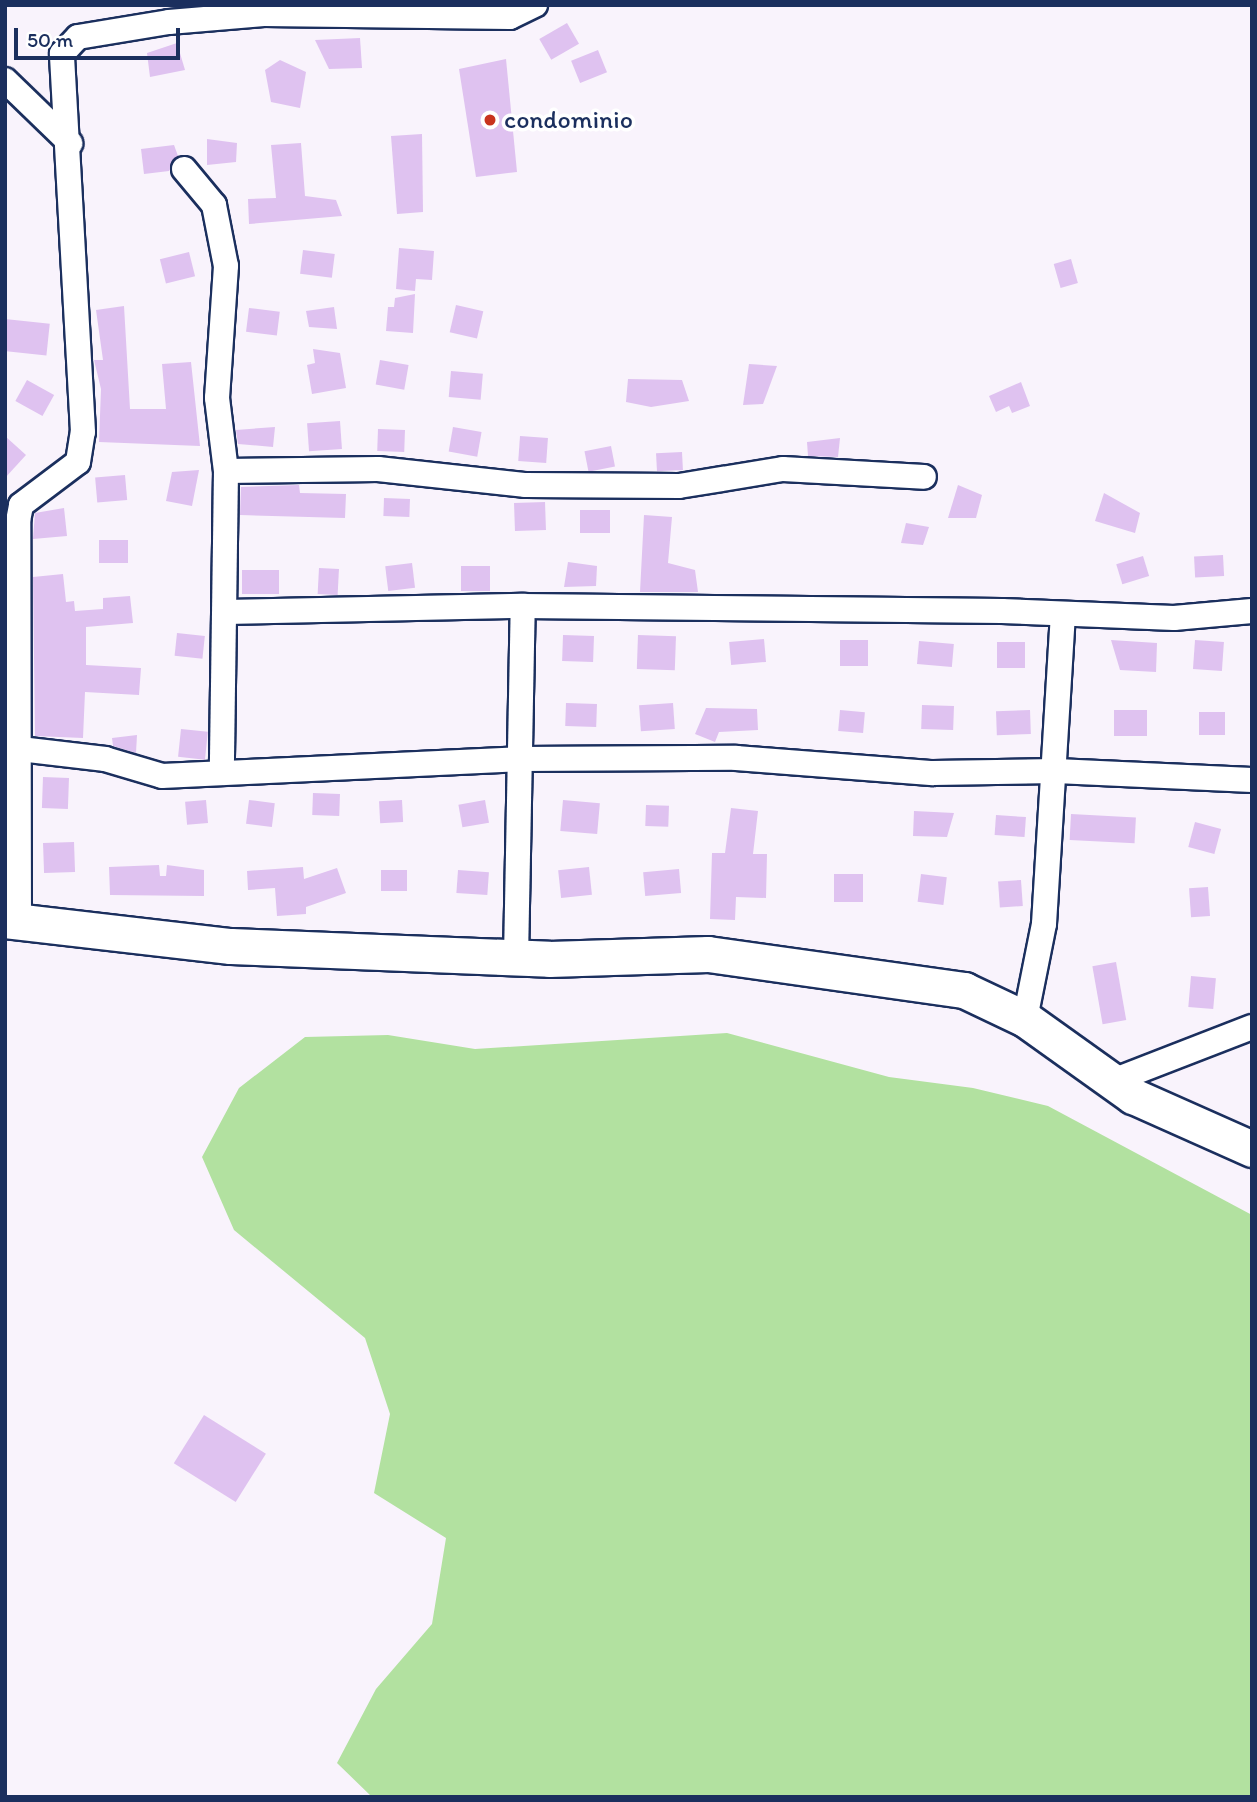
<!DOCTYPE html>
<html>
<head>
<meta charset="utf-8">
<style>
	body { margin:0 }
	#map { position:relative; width:1257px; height:1802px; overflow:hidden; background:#f9f3fc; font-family:Itim,sans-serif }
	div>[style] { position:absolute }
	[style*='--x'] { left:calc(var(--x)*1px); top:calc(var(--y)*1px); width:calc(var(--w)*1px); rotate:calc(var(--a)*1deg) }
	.green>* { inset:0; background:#b2e1a0 }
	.building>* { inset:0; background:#dfc2f0; transform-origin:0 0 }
	.roads { filter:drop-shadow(2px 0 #1b2f5e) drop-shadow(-2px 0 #1b2f5e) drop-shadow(0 2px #1b2f5e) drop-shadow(0 -2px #1b2f5e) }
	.minor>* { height:24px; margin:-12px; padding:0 12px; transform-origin:12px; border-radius:12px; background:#fff }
	.secondary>* { height:35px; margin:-17.5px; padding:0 17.5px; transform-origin:17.5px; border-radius:17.5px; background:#fff }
	.dots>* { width:19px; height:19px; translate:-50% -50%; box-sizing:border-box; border:4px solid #fff; border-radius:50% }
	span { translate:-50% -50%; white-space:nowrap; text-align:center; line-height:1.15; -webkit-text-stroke:7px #fff; paint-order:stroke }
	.poi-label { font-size:26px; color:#1b2f5e }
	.left { translate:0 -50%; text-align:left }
	.frame { position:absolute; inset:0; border:7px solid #1b2f5e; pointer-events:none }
	.scale { position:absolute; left:14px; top:28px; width:166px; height:32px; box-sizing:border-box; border:4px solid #1b2f5e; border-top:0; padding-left:9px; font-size:21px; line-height:24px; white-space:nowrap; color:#1b2f5e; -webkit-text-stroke:5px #fff; paint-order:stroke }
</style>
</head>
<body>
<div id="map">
	<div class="green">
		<div style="clip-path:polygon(727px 1033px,889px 1077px,973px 1088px,1048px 1106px,1252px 1215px,1252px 1797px,372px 1797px,337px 1763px,376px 1689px,432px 1624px,446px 1538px,374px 1493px,390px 1414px,365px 1338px,234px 1230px,202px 1157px,239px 1088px,305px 1037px,388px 1035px,475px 1049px)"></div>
	</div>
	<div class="building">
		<div style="left:567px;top:23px;width:24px;height:32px;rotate:60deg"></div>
		<div style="clip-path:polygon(360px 38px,362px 68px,329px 69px,315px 40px)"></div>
		<div style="clip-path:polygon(177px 43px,185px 70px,150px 77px,147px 53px)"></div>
		<div style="left:598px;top:50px;width:24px;height:29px;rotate:68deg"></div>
		<div style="clip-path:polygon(506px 59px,517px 172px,476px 177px,459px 69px)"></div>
		<div style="clip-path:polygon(280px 60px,306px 72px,300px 108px,271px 102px,265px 70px)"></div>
		<div style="clip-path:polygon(422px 134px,423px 212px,397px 214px,391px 136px)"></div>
		<div style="clip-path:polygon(207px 139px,237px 143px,236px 162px,207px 165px)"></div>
		<div style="clip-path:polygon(301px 143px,305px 196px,336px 200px,342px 216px,249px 224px,248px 199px,276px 198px,271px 145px)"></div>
		<div style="clip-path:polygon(174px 145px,178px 156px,169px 171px,144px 174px,141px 149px)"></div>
		<div style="clip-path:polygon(399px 248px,434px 251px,432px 280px,416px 279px,415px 291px,396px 289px)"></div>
		<div style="left:303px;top:250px;width:32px;height:24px;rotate:7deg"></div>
		<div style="left:189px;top:252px;width:25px;height:30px;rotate:76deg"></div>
		<div style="left:1071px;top:259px;width:25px;height:18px;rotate:74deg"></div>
		<div style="clip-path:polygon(415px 294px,413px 333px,386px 331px,388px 307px,394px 307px,395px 298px)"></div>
		<div style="left:456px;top:305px;width:28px;height:28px;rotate:13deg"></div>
		<div style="clip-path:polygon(124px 306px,130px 409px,166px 409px,162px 364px,191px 362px,200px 446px,99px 442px,101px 389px,94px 360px,103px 360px,96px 310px)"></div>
		<div style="clip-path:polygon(334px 307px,337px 329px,309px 327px,306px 311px)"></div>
		<div style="left:249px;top:308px;width:31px;height:24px;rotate:7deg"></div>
		<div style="left:5px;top:319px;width:45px;height:32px;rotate:6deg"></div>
		<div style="clip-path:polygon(313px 349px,340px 353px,346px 388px,312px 394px,307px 365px,315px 363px)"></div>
		<div style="left:380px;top:360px;width:29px;height:25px;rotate:10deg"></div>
		<div style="clip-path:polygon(749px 364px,777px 366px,763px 404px,743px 405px)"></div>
		<div style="left:451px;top:371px;width:32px;height:26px;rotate:5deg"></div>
		<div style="clip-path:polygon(628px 379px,682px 380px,689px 401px,651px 407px,626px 402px)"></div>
		<div style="left:27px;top:380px;width:31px;height:24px;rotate:29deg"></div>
		<div style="clip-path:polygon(1021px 382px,1030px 406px,1012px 413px,1009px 406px,996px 412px,989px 396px)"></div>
		<div style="left:340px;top:421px;width:28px;height:33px;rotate:86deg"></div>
		<div style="clip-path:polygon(275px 427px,273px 447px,238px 444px,236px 430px)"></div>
		<div style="left:453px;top:427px;width:29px;height:25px;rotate:10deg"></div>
		<div style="left:378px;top:429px;width:27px;height:22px;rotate:2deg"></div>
		<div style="clip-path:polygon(5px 436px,26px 455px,5px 478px)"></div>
		<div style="left:520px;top:436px;width:28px;height:25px;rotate:4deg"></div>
		<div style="clip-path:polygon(840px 438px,838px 457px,808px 456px,807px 442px)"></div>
		<div style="left:611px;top:446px;width:21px;height:27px;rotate:79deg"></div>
		<div style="left:682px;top:452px;width:18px;height:26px;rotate:87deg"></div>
		<div style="clip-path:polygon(199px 470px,192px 506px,166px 501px,172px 472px)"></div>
		<div style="left:125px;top:475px;width:25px;height:30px;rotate:85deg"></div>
		<div style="clip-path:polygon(299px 485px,300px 493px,346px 494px,345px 518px,240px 515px,241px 487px)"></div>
		<div style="clip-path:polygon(958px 485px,982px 495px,976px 518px,948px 518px)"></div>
		<div style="clip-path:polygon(1104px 493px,1140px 513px,1135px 533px,1095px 521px)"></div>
		<div style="left:384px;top:498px;width:26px;height:18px;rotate:2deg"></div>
		<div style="left:545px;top:502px;width:28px;height:31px;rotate:88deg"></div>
		<div style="clip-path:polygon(64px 508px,67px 536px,33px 539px,35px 513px)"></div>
		<div style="left:580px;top:510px;width:30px;height:23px"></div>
		<div style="clip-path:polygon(644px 515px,672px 517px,668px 563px,695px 570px,698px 592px,640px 592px)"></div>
		<div style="clip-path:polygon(906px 523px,929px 527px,923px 545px,901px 543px)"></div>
		<div style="left:99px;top:540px;width:29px;height:23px"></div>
		<div style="left:1223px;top:555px;width:21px;height:29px;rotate:87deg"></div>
		<div style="left:1143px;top:556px;width:21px;height:28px;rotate:73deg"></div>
		<div style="clip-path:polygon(568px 562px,597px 566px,596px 586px,564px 587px)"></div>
		<div style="left:412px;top:563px;width:25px;height:27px;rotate:83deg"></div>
		<div style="left:490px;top:566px;width:25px;height:29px;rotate:90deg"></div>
		<div style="left:319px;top:568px;width:20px;height:26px;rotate:3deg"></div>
		<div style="left:242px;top:570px;width:37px;height:24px"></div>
		<div style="clip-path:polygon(63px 574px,66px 602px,74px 601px,75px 611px,103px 609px,103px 598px,130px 596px,133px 623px,86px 627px,86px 665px,141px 668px,139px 695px,85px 692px,83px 738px,35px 736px,33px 577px)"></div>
		<div style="left:177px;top:633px;width:28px;height:23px;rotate:6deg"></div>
		<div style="left:638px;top:635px;width:38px;height:34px;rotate:2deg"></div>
		<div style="left:594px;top:636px;width:26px;height:31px;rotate:92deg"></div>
		<div style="left:764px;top:639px;width:23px;height:35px;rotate:85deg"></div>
		<div style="left:840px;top:640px;width:28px;height:26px"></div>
		<div style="clip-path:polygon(1111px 640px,1157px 643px,1156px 672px,1120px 670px)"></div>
		<div style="left:1195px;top:640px;width:29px;height:29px;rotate:4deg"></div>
		<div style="left:919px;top:641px;width:35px;height:23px;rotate:5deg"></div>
		<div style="left:997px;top:642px;width:28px;height:26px"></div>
		<div style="left:566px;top:703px;width:31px;height:23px;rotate:2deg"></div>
		<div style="left:673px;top:703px;width:26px;height:34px;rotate:86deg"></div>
		<div style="left:922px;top:705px;width:32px;height:24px;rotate:2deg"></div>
		<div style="clip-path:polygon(706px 708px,757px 709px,758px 730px,719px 732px,715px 742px,695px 734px)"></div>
		<div style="left:840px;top:710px;width:25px;height:21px;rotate:5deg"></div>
		<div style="left:1030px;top:710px;width:24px;height:34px;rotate:88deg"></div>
		<div style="left:1114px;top:710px;width:33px;height:26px"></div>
		<div style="left:1225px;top:712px;width:23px;height:26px;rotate:90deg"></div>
		<div style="left:181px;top:729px;width:27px;height:28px;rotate:6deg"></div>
		<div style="clip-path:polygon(137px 735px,136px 753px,113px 746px,112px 738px)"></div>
		<div style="left:43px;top:777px;width:26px;height:31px;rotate:2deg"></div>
		<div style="left:313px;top:793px;width:27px;height:22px;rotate:2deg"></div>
		<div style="left:206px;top:800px;width:23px;height:21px;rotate:85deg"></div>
		<div style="left:249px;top:800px;width:26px;height:24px;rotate:7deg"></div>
		<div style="left:402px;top:800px;width:22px;height:23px;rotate:87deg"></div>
		<div style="left:485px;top:800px;width:23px;height:27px;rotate:80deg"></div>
		<div style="left:563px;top:800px;width:37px;height:31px;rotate:5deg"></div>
		<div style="left:646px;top:805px;width:23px;height:21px;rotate:2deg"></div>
		<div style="clip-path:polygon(731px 808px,758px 811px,753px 854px,767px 854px,766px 898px,736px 897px,735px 920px,710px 919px,712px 853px,725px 853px)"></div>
		<div style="clip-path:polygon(914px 811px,954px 813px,947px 837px,913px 836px)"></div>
		<div style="left:1071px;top:814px;width:65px;height:26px;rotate:3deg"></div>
		<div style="left:996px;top:815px;width:30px;height:20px;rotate:4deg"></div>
		<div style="left:1195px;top:822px;width:27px;height:26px;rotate:15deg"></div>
		<div style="left:74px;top:842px;width:30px;height:31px;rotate:88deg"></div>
		<div style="clip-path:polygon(159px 865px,160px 876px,166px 876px,167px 865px,204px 870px,204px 896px,110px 895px,109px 867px)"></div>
		<div style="clip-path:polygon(303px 867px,304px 879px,337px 868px,346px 893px,306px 907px,306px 914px,277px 916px,275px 888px,248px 890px,247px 871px)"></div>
		<div style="left:589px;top:867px;width:28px;height:31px;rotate:84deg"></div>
		<div style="left:679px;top:869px;width:24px;height:36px;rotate:85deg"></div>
		<div style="left:381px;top:870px;width:26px;height:21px"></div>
		<div style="left:458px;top:870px;width:31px;height:23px;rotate:4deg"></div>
		<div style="left:834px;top:874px;width:29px;height:28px"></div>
		<div style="left:921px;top:874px;width:26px;height:28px;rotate:7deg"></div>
		<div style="left:1021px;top:880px;width:26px;height:23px;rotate:86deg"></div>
		<div style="left:1208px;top:887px;width:29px;height:19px;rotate:86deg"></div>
		<div style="left:1116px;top:962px;width:59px;height:24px;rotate:80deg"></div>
		<div style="left:1191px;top:976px;width:25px;height:31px;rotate:5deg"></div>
		<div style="left:204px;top:1415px;width:73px;height:57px;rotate:32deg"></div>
	</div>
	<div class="roads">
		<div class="minor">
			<div style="--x:5;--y:80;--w:91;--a:44.1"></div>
			<div style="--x:184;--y:169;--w:47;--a:50.2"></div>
			<div style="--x:214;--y:205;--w:62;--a:78.9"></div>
			<div style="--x:226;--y:266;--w:132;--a:93.9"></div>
			<div style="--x:217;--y:398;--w:74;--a:83"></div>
			<div style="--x:226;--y:471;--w:302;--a:90.8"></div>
			<div style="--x:226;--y:471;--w:152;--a:-0.8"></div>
			<div style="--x:378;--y:469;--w:149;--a:6.2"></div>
			<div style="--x:526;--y:485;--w:153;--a:0.4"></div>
			<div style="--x:679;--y:486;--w:105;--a:-9.3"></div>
			<div style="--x:783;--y:469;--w:141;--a:3.2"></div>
			<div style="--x:226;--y:612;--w:297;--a:-1.2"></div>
			<div style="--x:20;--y:749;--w:86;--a:6.7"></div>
			<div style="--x:105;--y:759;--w:59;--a:16.6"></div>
			<div style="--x:162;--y:776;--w:359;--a:-2.7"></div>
			<div style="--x:521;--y:759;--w:215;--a:-0.3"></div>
			<div style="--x:736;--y:758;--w:198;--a:4.4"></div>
			<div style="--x:933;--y:773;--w:123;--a:-0.9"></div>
			<div style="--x:1056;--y:771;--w:196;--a:2.6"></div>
			<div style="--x:19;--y:922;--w:401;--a:-90.1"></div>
			<div style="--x:18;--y:521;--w:16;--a:-79"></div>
			<div style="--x:21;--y:505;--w:71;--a:-37"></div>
			<div style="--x:78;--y:462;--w:30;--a:-81"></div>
			<div style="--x:83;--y:432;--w:379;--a:-93.2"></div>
			<div style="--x:62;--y:54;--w:23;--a:-47"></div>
			<div style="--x:78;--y:37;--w:92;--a:-9.4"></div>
			<div style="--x:169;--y:22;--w:95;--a:-4.8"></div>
			<div style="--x:264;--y:14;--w:246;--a:0.7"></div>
			<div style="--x:510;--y:17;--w:28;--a:-26"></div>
			<div style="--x:516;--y:958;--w:352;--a:-88.9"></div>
			<div style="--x:523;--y:606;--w:479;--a:0.6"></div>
			<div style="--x:1002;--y:611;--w:172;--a:2.3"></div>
			<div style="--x:1174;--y:618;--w:78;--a:-5.1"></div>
			<div style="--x:1025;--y:1019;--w:97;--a:-78.7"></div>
			<div style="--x:1044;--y:924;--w:310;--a:-86.5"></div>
			<div style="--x:1110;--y:1082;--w:152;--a:-21.2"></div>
		</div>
		<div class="secondary">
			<div style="--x:5;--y:920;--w:227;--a:6.6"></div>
			<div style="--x:231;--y:946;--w:318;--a:2.3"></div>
			<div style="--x:549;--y:959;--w:159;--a:-1.8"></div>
			<div style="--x:708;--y:954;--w:259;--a:8"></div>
			<div style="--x:964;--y:990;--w:68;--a:25.4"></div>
			<div style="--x:1025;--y:1019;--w:133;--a:35.5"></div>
			<div style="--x:1133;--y:1096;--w:130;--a:24"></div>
		</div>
	</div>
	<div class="dots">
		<div style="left:490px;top:120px;background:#c8321e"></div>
	</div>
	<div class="poi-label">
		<span class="left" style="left:504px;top:120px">condominio</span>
	</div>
	<div class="frame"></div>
	<div class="scale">50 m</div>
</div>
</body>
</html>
